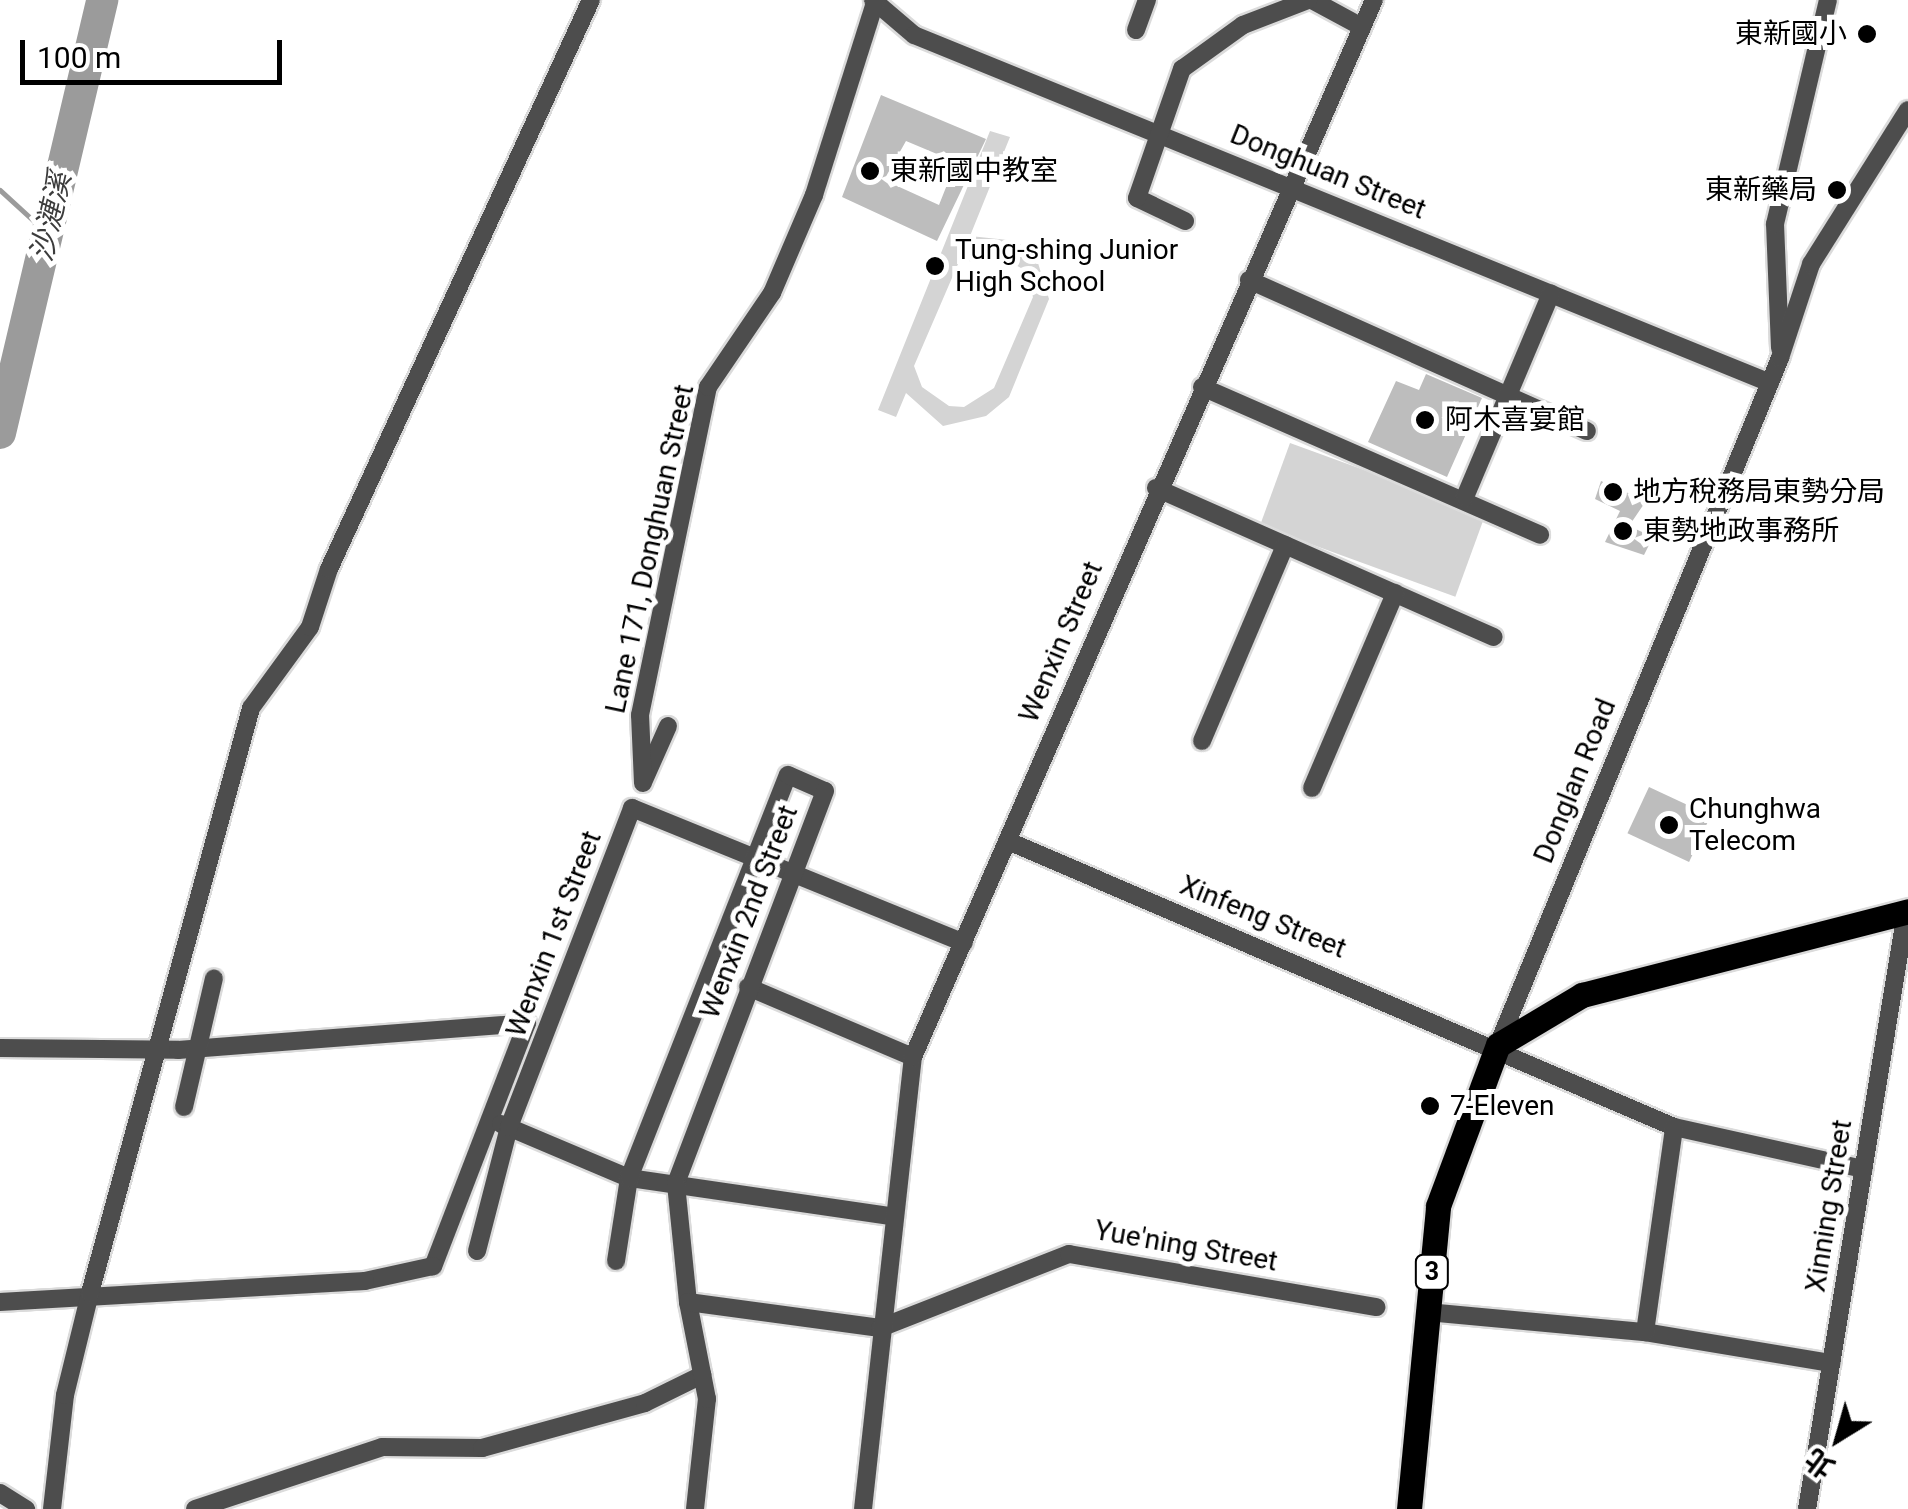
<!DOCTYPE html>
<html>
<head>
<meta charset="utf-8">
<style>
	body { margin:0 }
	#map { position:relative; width:1908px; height:1509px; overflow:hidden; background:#fff; font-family:Roboto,"Noto Sans TC",sans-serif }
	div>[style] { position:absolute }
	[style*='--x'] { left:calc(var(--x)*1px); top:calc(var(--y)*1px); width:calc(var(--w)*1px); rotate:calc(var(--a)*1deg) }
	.green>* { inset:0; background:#d4d4d4; transform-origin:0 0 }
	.stream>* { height:5px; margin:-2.5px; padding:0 2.5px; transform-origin:2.5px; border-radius:2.5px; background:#9b9b9b }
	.river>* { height:32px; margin:-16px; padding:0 16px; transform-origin:16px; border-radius:16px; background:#9b9b9b }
	.building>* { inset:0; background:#bdbdbd; transform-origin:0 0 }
	.roads { filter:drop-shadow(2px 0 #dbdbdb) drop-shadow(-2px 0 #dbdbdb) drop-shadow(0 2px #dbdbdb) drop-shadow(0 -2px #dbdbdb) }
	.minor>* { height:18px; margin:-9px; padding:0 9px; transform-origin:9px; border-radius:9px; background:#4d4d4d }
	.major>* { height:25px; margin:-12.5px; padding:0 12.5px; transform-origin:12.5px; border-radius:12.5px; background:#000 }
	.dots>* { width:28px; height:28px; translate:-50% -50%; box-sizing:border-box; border:5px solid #fff; border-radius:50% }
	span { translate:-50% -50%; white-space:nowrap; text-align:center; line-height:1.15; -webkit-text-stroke:10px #fff; paint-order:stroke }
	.shield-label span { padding:2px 8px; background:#fff; border:2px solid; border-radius:8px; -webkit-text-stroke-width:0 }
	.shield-label { font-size:25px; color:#000; font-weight:700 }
	.poi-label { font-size:28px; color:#000 }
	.right { translate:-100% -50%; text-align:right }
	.left { translate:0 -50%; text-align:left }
	.street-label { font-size:28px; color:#000 }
	.water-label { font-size:30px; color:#3c3c3c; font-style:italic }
	.north { position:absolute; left:1788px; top:1389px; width:100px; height:100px; -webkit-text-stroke:8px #fff; paint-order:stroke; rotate:217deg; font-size:28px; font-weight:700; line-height:40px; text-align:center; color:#000 }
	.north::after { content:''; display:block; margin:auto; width:35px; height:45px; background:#000; clip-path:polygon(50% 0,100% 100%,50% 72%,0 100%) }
	.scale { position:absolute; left:20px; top:40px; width:262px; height:45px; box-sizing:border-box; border:5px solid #000; border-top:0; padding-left:12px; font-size:30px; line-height:35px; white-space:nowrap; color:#000; -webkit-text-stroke:8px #fff; paint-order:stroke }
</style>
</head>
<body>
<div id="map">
	<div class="green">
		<div style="clip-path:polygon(evenodd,990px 131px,1010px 137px,970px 236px,1017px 241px,1038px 263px,1049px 299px,1009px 397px,986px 416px,943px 426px,906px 393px,896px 417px,878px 410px,990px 131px,997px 255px,1021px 268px,1033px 297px,994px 388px,964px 407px,949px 406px,922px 387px,914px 366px,958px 264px,997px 255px)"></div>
		<div style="left:1290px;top:443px;width:208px;height:88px;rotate:20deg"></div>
	</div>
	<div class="stream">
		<div style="--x:0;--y:190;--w:64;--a:42.5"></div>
	</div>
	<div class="river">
		<div style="--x:0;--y:433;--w:445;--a:-76.7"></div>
	</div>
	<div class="building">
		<div style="clip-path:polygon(evenodd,881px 95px,986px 139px,937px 241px,842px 197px,881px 95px,906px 141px,956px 162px,939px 205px,884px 180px,906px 141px)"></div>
		<div style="clip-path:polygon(1426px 374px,1482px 398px,1447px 477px,1368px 442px,1396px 381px,1419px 390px)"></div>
		<div style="clip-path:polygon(1601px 481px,1646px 501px,1629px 526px,1653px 537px,1644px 555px,1605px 542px,1620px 511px,1595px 499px)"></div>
		<div style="left:1649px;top:787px;width:68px;height:51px;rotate:25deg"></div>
	</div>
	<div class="roads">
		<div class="minor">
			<div style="--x:873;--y:0;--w:54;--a:40.5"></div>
			<div style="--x:914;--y:35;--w:924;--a:22.12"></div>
			<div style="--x:1312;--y:0;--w:57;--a:28.4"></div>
			<div style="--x:1136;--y:30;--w:32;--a:-70"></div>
			<div style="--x:1185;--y:221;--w:53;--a:-154.4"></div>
			<div style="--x:1137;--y:198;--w:137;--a:-70.8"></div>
			<div style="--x:1182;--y:69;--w:75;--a:-35.8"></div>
			<div style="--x:1243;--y:25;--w:70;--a:-21"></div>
			<div style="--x:1249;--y:280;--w:370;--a:24.1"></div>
			<div style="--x:1780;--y:348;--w:124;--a:-92.3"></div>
			<div style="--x:1775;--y:224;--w:230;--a:-76.7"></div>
			<div style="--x:1202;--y:387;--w:369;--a:23.6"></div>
			<div style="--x:1156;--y:488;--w:369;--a:23.8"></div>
			<div style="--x:1465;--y:497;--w:221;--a:-67.1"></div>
			<div style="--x:1202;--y:741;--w:213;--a:-67"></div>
			<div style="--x:644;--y:780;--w:59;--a:-66"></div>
			<div style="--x:643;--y:783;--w:68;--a:-92.5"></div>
			<div style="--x:640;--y:715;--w:335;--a:-78.3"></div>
			<div style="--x:708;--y:387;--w:114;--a:-55.8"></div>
			<div style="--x:772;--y:293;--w:107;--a:-66.8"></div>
			<div style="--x:814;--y:195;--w:201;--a:-72.4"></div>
			<div style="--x:1312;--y:788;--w:212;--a:-66.9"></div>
			<div style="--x:1008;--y:841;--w:725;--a:23.24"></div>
			<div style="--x:1674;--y:1127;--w:194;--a:12.5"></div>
			<div style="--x:748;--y:987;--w:179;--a:23"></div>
			<div style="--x:1498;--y:1045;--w:743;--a:-67.68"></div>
			<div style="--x:1780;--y:358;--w:99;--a:-71.7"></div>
			<div style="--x:1811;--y:264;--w:182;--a:-57.8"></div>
			<div style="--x:0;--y:1048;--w:178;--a:0.6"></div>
			<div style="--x:178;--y:1050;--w:350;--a:-4.4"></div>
			<div style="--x:527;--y:1023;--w:261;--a:111.1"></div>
			<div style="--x:433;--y:1266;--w:70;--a:167.6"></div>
			<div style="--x:365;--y:1281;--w:366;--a:176.7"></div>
			<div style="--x:184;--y:1107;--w:132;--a:-76.9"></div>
			<div style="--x:501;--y:1124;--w:139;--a:22.9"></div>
			<div style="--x:629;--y:1178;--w:264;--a:8.3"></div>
			<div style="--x:477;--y:1251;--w:128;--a:-75.5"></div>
			<div style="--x:509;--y:1127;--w:342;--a:-68.9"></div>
			<div style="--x:632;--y:808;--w:358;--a:22.1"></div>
			<div style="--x:616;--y:1261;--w:84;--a:-81.1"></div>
			<div style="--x:629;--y:1178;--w:433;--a:-68.5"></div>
			<div style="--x:788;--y:775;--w:40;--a:23.4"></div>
			<div style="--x:825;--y:791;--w:420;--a:110.8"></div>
			<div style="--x:676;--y:1184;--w:119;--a:84.2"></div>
			<div style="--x:1428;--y:1312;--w:218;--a:5.3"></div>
			<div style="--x:1645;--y:1332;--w:189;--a:9.5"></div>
			<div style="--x:1645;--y:1332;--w:207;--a:-81.9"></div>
			<div style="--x:0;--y:1493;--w:31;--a:32"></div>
			<div style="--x:52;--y:1509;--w:115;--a:-83.5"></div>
			<div style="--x:65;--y:1395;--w:105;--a:-76.2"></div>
			<div style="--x:90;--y:1293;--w:607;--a:-74.61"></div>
			<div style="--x:251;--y:708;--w:100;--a:-53.9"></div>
			<div style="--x:310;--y:627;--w:61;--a:-71.9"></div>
			<div style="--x:329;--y:569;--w:626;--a:-65.28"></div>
			<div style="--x:195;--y:1509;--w:197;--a:-18.3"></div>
			<div style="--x:382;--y:1447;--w:100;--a:0.6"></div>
			<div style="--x:482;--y:1448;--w:169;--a:-15.4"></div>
			<div style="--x:645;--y:1403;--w:64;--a:-26.2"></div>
			<div style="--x:695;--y:1509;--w:111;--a:-83.8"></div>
			<div style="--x:707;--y:1399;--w:99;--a:-101.1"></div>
			<div style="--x:688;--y:1302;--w:194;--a:7.7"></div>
			<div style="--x:880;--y:1328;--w:203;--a:-21.4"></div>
			<div style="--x:1069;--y:1254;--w:312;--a:9.8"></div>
			<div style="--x:863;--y:1509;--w:455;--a:-83.7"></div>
			<div style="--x:913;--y:1057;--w:1153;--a:-66.44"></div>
			<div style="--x:1807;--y:1509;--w:605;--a:-80.58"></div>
		</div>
		<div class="major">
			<div style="--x:1409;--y:1509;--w:304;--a:-84.5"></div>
			<div style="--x:1438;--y:1206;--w:172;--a:-69.6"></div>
			<div style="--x:1498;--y:1045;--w:98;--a:-30.8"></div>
			<div style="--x:1582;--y:995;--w:337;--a:-14.4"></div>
		</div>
	</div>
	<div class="dots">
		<div style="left:1867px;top:34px;background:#000"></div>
		<div style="left:870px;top:171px;background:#000"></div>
		<div style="left:1837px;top:190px;background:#000"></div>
		<div style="left:935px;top:266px;background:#000"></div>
		<div style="left:1425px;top:420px;background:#000"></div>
		<div style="left:1613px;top:492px;background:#000"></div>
		<div style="left:1623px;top:531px;background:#000"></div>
		<div style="left:1669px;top:825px;background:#000"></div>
		<div style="left:1430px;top:1106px;background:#000"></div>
	</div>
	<div class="shield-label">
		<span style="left:1432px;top:1272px">3</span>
	</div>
	<div class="poi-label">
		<span class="right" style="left:1847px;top:34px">東新國小</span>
		<span class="left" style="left:890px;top:171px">東新國中教室</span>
		<span class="right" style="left:1817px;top:190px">東新藥局</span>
		<span class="left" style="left:955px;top:266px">Tung-shing Junior<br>High School</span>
		<span class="left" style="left:1445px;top:420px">阿木喜宴館</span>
		<span class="left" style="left:1633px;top:492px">地方稅務局東勢分局</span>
		<span class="left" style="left:1643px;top:531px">東勢地政事務所</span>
		<span class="left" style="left:1689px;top:825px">Chunghwa<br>Telecom</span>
		<span class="left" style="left:1450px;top:1106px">7-Eleven</span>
	</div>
	<div class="street-label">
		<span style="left:1328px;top:172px;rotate:22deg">Donghuan Street</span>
		<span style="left:650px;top:549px;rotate:-78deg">Lane 171, Donghuan Street</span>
		<span style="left:1061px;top:642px;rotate:-67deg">Wenxin Street</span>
		<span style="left:1575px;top:781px;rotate:-68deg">Donglan Road</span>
		<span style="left:749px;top:912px;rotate:-69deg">Wenxin 2nd Street</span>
		<span style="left:1263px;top:917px;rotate:22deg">Xinfeng Street</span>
		<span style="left:554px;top:934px;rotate:-69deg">Wenxin 1st Street</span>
		<span style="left:1829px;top:1206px;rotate:-81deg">Xinning Street</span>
		<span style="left:1186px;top:1246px;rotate:10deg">Yue'ning Street</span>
	</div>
	<div class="water-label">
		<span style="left:51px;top:217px;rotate:-77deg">沙漣溪</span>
	</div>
	<div class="north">北</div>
	<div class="scale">100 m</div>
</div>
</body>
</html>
